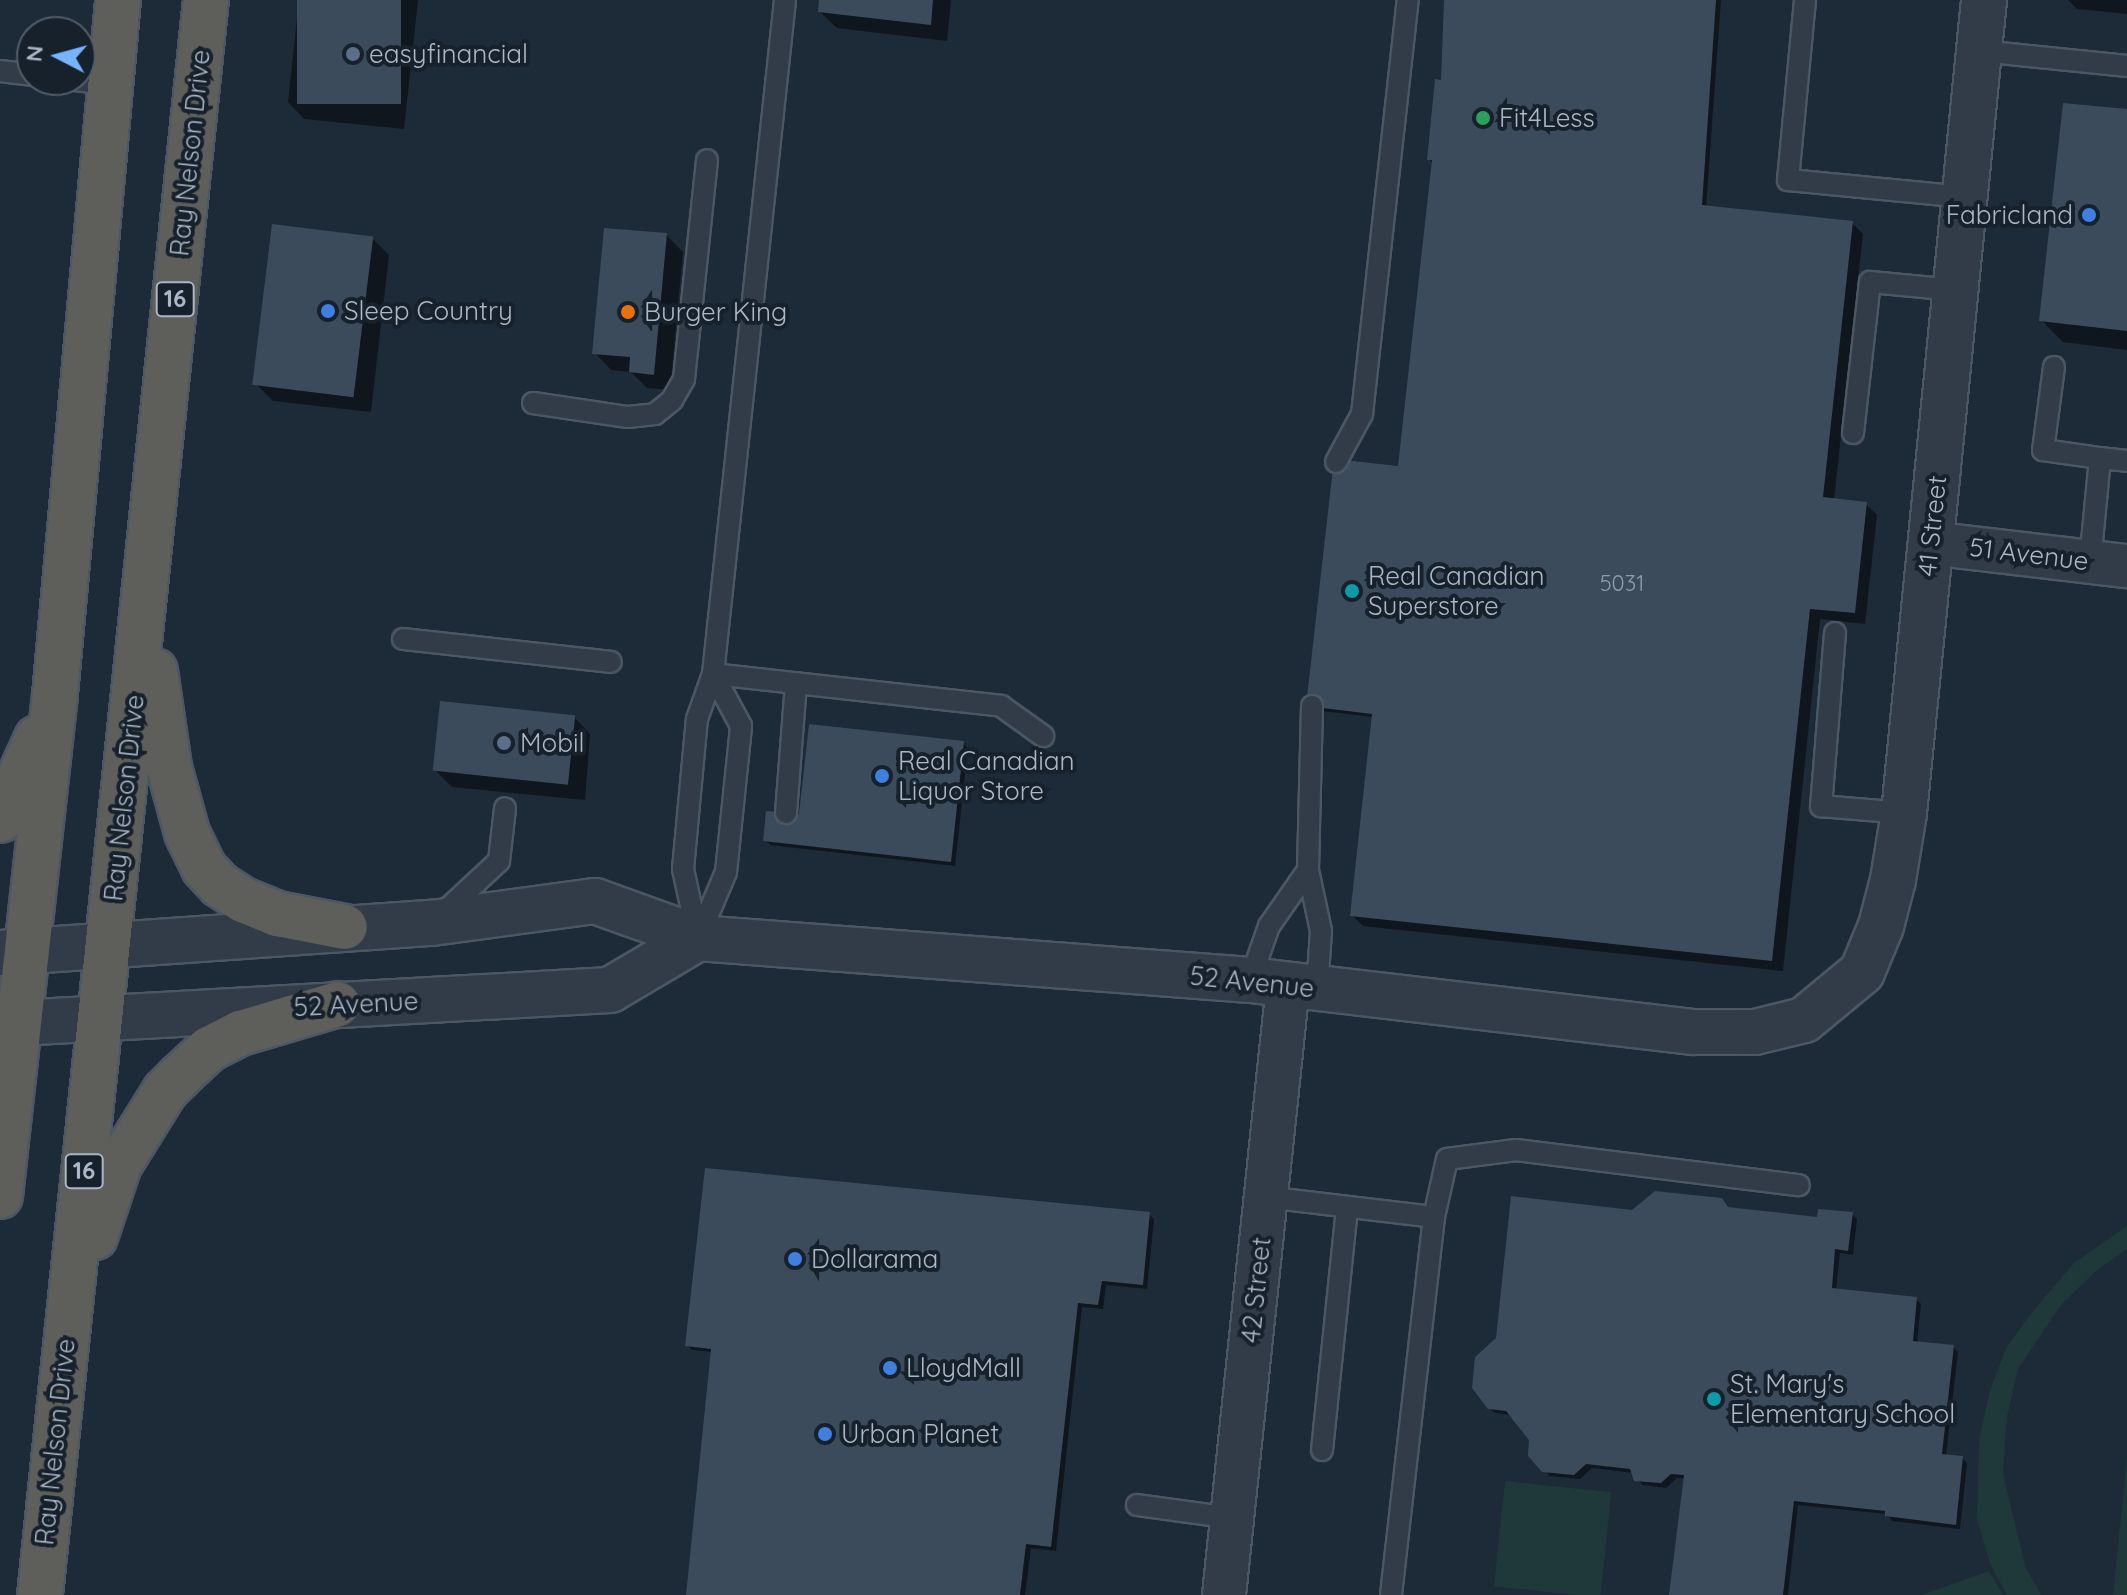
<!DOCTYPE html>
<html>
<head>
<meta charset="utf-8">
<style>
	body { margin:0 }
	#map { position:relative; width:2127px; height:1595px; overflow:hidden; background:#1d2a38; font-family:Quicksand,sans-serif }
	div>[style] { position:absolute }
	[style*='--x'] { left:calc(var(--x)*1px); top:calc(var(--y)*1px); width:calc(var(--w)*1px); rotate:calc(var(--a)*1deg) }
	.green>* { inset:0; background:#1f3839; transform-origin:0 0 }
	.shadow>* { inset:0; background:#0007 }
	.building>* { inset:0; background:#3b4b5b; transform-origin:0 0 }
	.roads { filter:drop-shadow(2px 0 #4c5764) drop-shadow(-2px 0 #4c5764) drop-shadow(0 2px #4c5764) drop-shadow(0 -2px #4c5764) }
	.service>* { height:20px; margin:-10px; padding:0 10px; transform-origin:10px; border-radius:10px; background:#313c48 }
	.minor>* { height:42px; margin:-21px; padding:0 21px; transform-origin:21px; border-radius:21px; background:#313c48 }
	.tertiary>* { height:44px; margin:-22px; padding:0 22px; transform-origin:22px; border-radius:22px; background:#313c48 }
	.trunk>* { height:44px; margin:-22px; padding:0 22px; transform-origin:22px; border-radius:22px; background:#5e5e5b }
	.dots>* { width:22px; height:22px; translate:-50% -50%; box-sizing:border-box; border:4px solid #17212c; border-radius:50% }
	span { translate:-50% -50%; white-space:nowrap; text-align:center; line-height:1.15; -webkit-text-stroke:8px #17212c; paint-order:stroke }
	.number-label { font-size:22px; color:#8f9cab }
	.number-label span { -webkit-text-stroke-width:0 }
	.shield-label span { padding:2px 6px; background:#17212c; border:2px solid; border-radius:6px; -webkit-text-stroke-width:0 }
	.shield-label { font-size:24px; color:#abb7c6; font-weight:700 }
	.poi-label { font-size:26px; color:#abb7c6 }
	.left { translate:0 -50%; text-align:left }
	.right { translate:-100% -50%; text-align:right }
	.street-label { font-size:26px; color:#abb7c6 }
	.north { position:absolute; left:16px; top:16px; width:80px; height:80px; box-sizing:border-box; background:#17212c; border:2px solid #525d6a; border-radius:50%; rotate:276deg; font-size:22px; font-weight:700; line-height:32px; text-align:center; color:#abb7c6 }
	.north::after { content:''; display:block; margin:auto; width:28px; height:36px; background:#76b4ff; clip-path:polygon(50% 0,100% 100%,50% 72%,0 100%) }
</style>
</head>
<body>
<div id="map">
	<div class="green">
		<div style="clip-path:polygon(2127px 1226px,2127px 1249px,2097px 1270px,2061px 1305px,2018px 1369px,2007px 1417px,2003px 1473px,2025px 1566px,2041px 1595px,2007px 1595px,1991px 1566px,1977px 1520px,1979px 1440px,1990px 1390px,2006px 1348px,2033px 1311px,2074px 1263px)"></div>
		<div style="clip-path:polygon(2127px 1457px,2127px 1595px,2113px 1595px)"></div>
		<div style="left:1505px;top:1481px;width:107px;height:106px;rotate:6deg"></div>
		<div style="clip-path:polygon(1989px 1571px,2003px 1595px,1921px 1595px)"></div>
	</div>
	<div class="shadow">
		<div style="clip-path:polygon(299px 0,418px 0,404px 129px,304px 119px,288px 102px)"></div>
		<div style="clip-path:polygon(821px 0,951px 0,947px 41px,837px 28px,820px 12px)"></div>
		<div style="clip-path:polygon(1447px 0,1721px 0,1706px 208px,1852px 223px,1863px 234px,1834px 500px,1866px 504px,1877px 515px,1865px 624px,1820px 619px,1783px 971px,1363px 926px,1352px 915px,1373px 717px,1313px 710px,1400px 470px,1433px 164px,1429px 159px,1443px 82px)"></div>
		<div style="clip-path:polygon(2068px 0,2127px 0,2127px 14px,2077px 9px)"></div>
		<div style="clip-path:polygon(2127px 111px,2127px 350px,2063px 342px,2041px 320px)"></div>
		<div style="clip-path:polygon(666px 235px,683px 252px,670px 390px,647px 388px,631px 372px,611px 370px,595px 353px)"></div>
		<div style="clip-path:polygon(372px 238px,389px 255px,371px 412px,273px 401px,256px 384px)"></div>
		<div style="clip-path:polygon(574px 717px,590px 734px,585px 800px,452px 787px,435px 770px)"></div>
		<div style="clip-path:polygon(963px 743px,968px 748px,955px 866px,770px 845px,765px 840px,801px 816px)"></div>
		<div style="clip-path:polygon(1727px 1205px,1729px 1209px,1818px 1219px,1852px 1214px,1857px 1219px,1853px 1255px,1840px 1253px,1836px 1290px,1916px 1299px,1921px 1304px,1917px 1343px,1953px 1347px,1958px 1352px,1946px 1456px,1962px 1458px,1967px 1463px,1960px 1529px,1892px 1521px,1887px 1514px,1798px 1505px,1788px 1595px,1671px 1595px,1686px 1479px,1677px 1478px,1666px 1488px,1642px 1485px,1634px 1473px,1592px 1468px,1580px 1479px,1549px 1476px,1532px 1440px,1512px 1415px,1495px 1413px,1489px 1408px,1632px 1212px)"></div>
		<div style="clip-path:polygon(1149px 1214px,1154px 1219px,1147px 1289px,1106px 1285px,1103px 1309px,1082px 1307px,1056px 1551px,1031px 1548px,1025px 1595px,688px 1595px,712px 1352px,692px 1350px,687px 1345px)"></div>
	</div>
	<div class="building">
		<div style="left:297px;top:0;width:104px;height:104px"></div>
		<div style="clip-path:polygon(819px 0,933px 0,931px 25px,818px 12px)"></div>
		<div style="clip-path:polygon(1444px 0,1716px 0,1702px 205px,1853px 221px,1823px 497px,1867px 502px,1855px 613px,1810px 609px,1772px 961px,1350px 916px,1372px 714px,1306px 706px,1334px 459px,1398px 466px,1432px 160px,1427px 160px,1435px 79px,1441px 80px)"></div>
		<div style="clip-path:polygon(2063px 103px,2127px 109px,2127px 331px,2039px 321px)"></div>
		<div style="left:272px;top:224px;width:102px;height:162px;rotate:7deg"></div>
		<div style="clip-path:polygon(604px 228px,667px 233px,654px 375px,629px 372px,630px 357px,592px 354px)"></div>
		<div style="left:440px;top:701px;width:136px;height:70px;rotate:6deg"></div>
		<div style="clip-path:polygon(809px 724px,964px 741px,951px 862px,763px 841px,766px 811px,799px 814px)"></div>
		<div style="clip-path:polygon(705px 1168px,1150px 1212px,1143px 1285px,1102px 1281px,1098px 1305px,1078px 1303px,1051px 1547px,1026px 1544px,1020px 1595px,686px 1595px,711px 1349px,685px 1346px)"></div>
		<div style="clip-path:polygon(1655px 1191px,1722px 1198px,1728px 1207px,1817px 1217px,1818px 1209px,1853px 1212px,1848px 1251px,1835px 1249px,1832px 1288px,1917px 1297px,1913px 1341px,1954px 1345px,1942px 1454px,1963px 1456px,1956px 1525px,1885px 1516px,1885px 1511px,1794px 1501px,1783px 1595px,1669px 1595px,1684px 1475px,1671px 1474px,1661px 1483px,1634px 1481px,1630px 1469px,1586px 1464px,1574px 1475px,1542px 1472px,1528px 1456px,1529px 1440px,1506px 1411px,1488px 1409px,1472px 1388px,1475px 1357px,1496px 1338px,1511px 1196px,1632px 1210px)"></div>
	</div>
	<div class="roads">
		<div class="service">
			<div style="--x:1805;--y:0;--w:181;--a:95.4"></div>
			<div style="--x:1788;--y:180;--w:178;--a:5.5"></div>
			<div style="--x:1980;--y:51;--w:148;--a:5.8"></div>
			<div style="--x:0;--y:71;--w:32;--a:7"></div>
			<div style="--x:75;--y:80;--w:35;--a:7"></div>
			<div style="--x:2054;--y:367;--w:84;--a:97.5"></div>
			<div style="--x:2043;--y:450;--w:58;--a:8"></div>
			<div style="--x:533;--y:403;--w:96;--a:8.4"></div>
			<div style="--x:628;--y:417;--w:27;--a:-6"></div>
			<div style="--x:655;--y:414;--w:22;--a:-39"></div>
			<div style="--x:672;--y:400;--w:24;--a:-60"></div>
			<div style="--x:684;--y:379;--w:220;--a:-84"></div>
			<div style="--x:1853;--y:433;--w:152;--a:-83.6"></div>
			<div style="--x:1870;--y:282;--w:85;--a:5.4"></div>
			<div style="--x:1336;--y:462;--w:55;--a:-61.6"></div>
			<div style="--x:1362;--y:414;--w:417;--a:-83.7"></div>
			<div style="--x:2090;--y:562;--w:104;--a:-84.5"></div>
			<div style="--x:2100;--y:458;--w:27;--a:6"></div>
			<div style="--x:1835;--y:633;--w:174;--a:94.6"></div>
			<div style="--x:1821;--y:806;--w:83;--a:4.8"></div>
			<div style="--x:403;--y:639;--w:209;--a:6.3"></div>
			<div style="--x:713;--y:674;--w:290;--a:6.3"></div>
			<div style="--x:1001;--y:706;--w:52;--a:35.5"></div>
			<div style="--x:1312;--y:706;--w:164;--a:91.4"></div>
			<div style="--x:1308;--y:870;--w:62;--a:78"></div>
			<div style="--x:1321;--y:931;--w:58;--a:93.9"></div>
			<div style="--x:786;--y:813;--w:130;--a:-85.6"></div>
			<div style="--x:442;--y:914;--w:78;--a:-42.9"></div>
			<div style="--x:499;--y:861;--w:53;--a:-83.5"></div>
			<div style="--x:698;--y:938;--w:71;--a:-102.3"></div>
			<div style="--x:683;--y:869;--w:151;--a:-84.7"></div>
			<div style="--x:697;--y:719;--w:48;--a:-70.4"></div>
			<div style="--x:713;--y:674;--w:678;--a:-83.9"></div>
			<div style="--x:698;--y:938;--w:72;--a:-67"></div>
			<div style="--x:726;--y:872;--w:147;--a:-84.1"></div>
			<div style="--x:741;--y:726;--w:59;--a:-118.3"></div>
			<div style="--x:1250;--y:980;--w:57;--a:-70.6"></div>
			<div style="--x:1269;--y:926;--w:68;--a:-55.1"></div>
			<div style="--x:1266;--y:1197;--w:169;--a:6.8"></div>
			<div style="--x:1434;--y:1217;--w:380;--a:96.5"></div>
			<div style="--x:1434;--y:1217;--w:59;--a:-77.4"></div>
			<div style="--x:1447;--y:1159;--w:70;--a:-7.4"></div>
			<div style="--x:1516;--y:1150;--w:285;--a:7.1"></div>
			<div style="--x:1322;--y:1450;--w:244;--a:-84.1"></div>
			<div style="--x:1137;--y:1505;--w:96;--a:7.8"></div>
		</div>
		<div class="minor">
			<div style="--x:1930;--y:543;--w:198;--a:6.7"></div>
			<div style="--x:1224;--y:1595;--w:613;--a:-84.01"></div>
		</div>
		<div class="tertiary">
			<div style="--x:0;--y:953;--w:433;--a:-4"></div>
			<div style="--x:432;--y:923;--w:164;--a:-7.7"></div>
			<div style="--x:595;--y:901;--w:109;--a:19.8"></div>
			<div style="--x:698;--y:938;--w:554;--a:4.35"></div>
			<div style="--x:1250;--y:980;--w:447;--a:6.7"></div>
			<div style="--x:1694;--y:1032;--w:61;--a:0"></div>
			<div style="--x:1755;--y:1032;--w:50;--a:-13.8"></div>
			<div style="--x:1804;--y:1020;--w:75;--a:-39.6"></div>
			<div style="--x:1862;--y:972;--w:50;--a:-67.6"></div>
			<div style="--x:1881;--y:926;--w:48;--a:-75.4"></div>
			<div style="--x:1893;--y:880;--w:68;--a:-80.7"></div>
			<div style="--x:1904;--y:813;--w:817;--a:-84.38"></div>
			<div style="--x:0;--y:1024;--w:611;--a:-3.19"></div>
			<div style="--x:610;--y:990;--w:102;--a:-30.6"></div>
		</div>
		<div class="trunk">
			<div style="--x:155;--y:671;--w:97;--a:81.7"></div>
			<div style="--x:169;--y:767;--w:68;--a:74.7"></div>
			<div style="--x:187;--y:833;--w:39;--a:64"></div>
			<div style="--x:204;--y:868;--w:23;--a:47"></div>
			<div style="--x:220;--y:885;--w:27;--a:33"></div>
			<div style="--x:243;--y:900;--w:38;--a:22"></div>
			<div style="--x:278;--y:914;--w:68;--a:11"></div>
			<div style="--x:0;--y:820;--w:90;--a:-65.7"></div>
			<div style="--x:0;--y:1196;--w:504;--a:-83.74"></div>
			<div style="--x:55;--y:695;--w:698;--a:-84.82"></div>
			<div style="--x:95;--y:1237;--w:76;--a:-71.6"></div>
			<div style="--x:119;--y:1165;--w:87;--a:-58.1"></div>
			<div style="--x:165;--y:1091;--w:21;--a:-45"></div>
			<div style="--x:180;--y:1076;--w:40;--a:-43"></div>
			<div style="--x:209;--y:1049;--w:36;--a:-27"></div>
			<div style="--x:241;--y:1033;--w:101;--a:-16.6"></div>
			<div style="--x:40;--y:1595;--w:1604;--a:-84.06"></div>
		</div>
	</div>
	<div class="dots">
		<div style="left:353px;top:54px;background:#5c6f8a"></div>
		<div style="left:1483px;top:118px;background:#2e9e5b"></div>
		<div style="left:2089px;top:215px;background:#3f7fe0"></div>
		<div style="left:328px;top:311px;background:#3f7fe0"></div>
		<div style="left:628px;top:312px;background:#e8710a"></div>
		<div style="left:1352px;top:591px;background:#0f9aa8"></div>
		<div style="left:504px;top:743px;background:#5c6f8a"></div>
		<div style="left:882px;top:776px;background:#3f7fe0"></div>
		<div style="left:795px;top:1259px;background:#3f7fe0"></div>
		<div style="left:890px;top:1368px;background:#3f7fe0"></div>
		<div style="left:1714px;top:1399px;background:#0f9aa8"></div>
		<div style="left:825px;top:1434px;background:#3f7fe0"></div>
	</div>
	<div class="number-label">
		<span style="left:1622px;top:584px">5031</span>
	</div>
	<div class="shield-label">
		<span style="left:175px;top:299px">16</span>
		<span style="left:84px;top:1171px">16</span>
	</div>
	<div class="poi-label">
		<span class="left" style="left:369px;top:54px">easyfinancial</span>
		<span class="left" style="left:1499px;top:118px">Fit4Less</span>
		<span class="right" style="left:2073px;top:215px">Fabricland</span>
		<span class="left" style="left:344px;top:311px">Sleep Country</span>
		<span class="left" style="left:644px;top:312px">Burger King</span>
		<span class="left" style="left:1368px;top:591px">Real Canadian<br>Superstore</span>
		<span class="left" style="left:520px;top:743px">Mobil</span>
		<span class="left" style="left:898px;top:776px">Real Canadian<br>Liquor Store</span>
		<span class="left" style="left:811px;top:1259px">Dollarama</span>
		<span class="left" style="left:906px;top:1368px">LloydMall</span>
		<span class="left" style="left:1730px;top:1399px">St. Mary's<br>Elementary School</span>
		<span class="left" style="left:841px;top:1434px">Urban Planet</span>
	</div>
	<div class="street-label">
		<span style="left:190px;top:153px;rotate:-84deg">Ray Nelson Drive</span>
		<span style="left:1932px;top:526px;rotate:-84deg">41 Street</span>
		<span style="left:2029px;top:554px;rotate:7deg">51 Avenue</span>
		<span style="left:124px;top:798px;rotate:-84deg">Ray Nelson Drive</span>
		<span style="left:1252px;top:982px;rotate:6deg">52 Avenue</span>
		<span style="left:356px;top:1004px;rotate:-3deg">52 Avenue</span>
		<span style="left:1256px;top:1290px;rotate:-84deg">42 Street</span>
		<span style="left:55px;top:1442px;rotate:-84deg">Ray Nelson Drive</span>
	</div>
	<div class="north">N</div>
</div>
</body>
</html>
